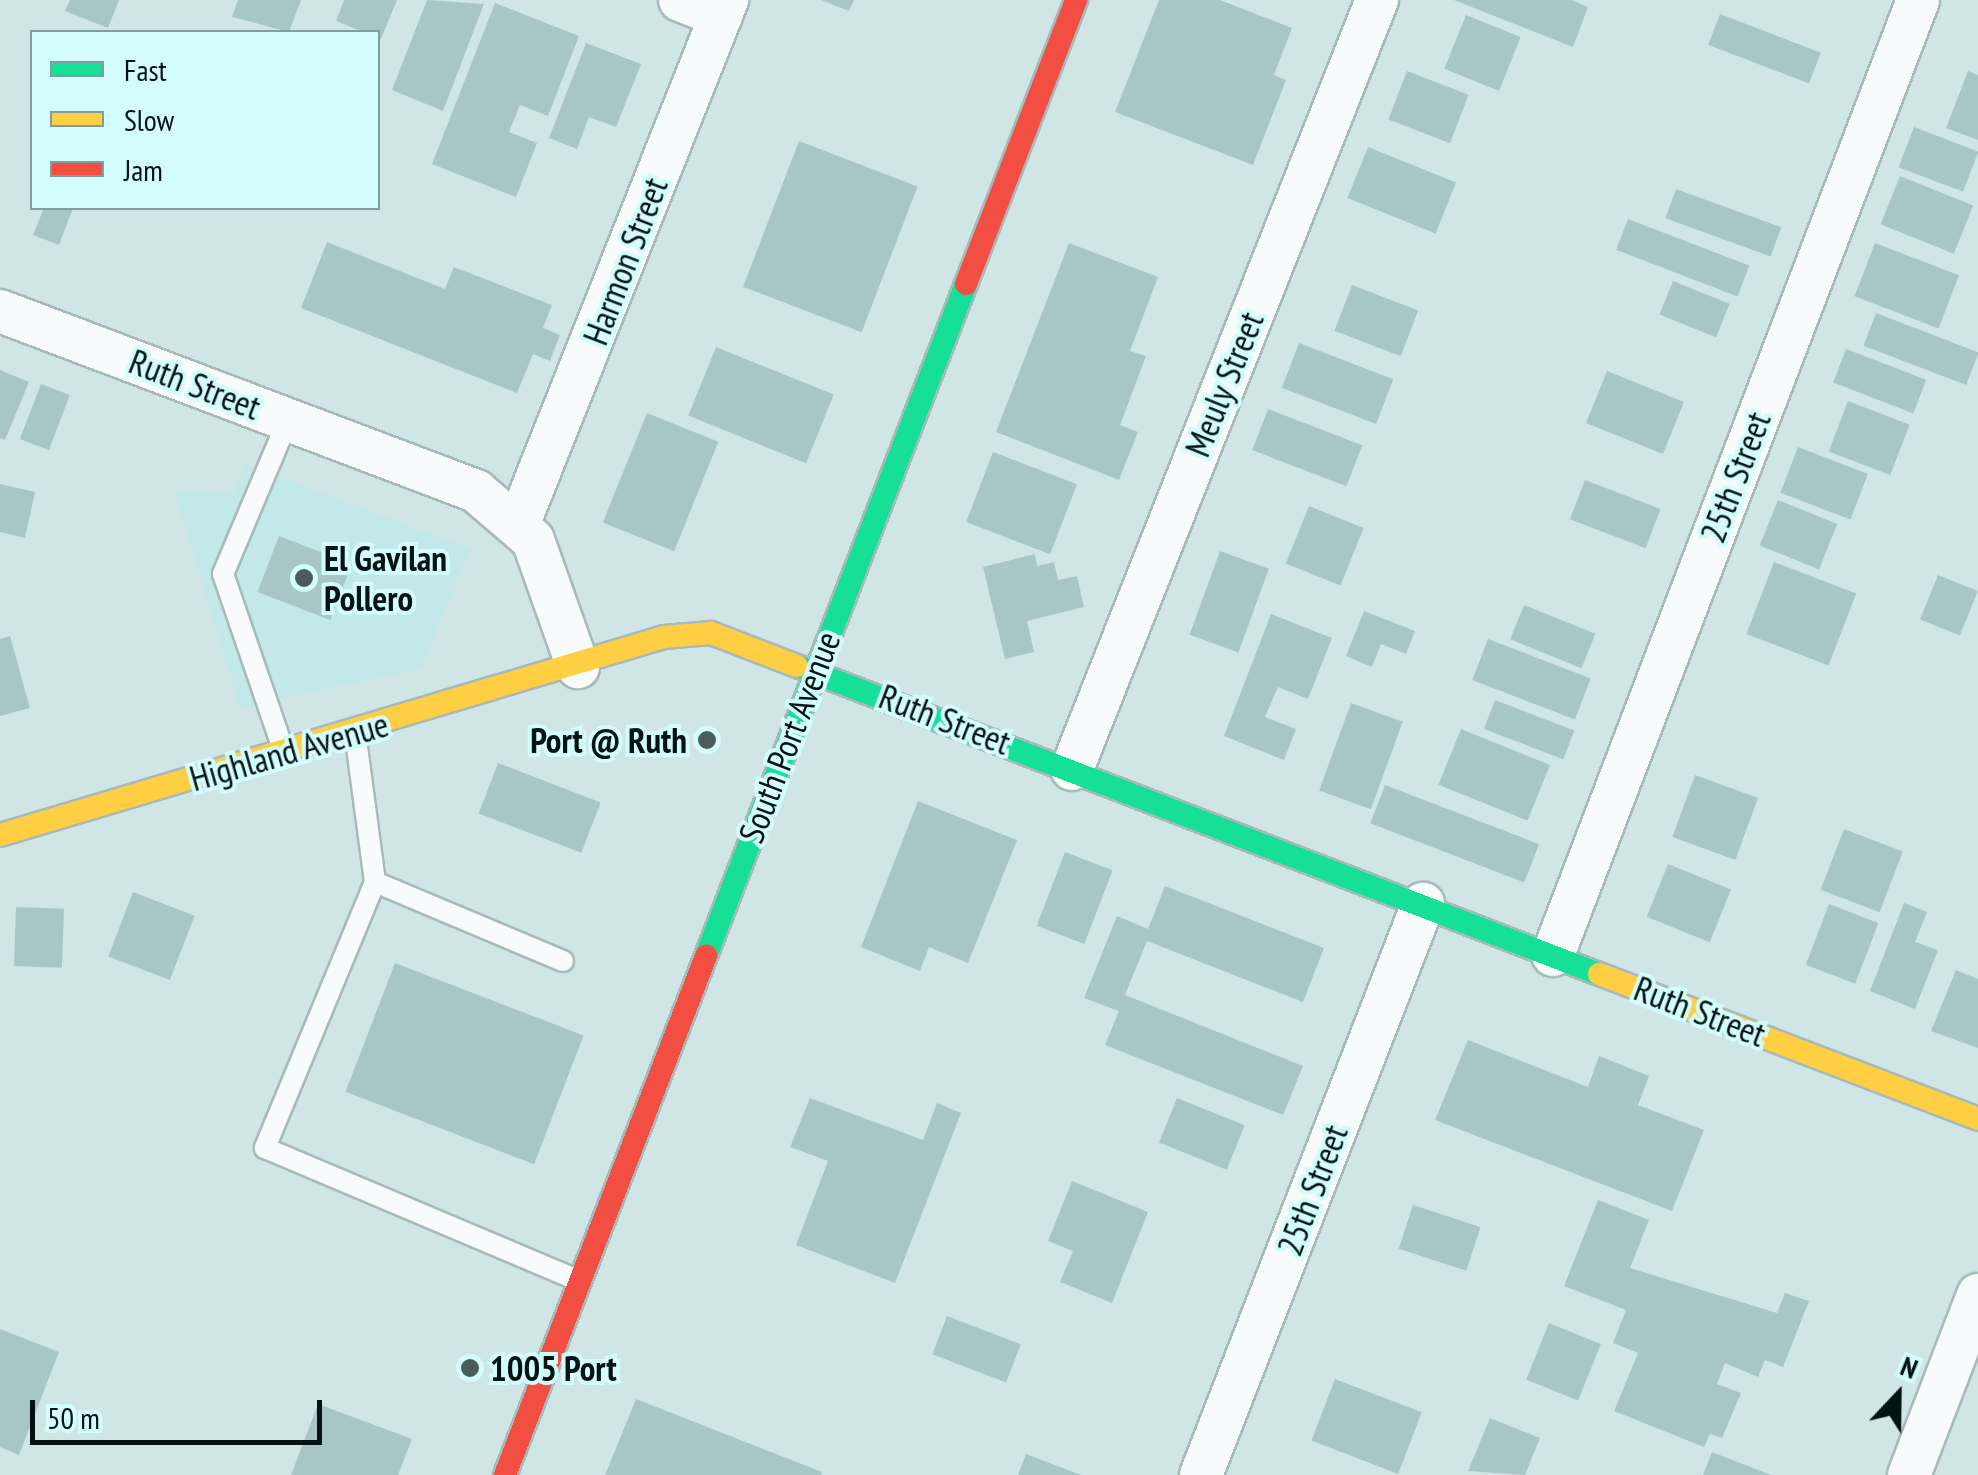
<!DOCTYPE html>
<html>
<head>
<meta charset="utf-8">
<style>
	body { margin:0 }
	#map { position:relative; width:1978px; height:1475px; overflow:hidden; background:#d0e6e6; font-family:"PT Sans Narrow",sans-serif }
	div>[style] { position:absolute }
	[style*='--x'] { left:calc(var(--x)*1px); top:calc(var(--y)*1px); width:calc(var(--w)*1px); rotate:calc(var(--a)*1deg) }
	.built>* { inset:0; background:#c2e8e9 }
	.building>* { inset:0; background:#a9c6c7; transform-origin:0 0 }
	.roads { filter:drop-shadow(2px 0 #a8b9b9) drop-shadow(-2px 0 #a8b9b9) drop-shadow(0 2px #a8b9b9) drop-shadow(0 -2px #a8b9b9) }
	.lane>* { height:20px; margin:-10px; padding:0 10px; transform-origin:10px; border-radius:10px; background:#f8fbfb }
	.street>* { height:42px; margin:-21px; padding:0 21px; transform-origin:21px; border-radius:21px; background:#f8fbfb }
	.fast>* { height:22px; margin:-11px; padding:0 11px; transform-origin:11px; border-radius:11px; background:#16e098 }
	.slow>* { height:22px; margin:-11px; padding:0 11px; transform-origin:11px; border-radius:11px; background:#ffcf43 }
	.jam>* { height:22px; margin:-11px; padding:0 11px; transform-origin:11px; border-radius:11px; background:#f24e42 }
	.dots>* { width:28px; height:28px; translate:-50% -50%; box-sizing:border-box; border:5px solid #d3fcfd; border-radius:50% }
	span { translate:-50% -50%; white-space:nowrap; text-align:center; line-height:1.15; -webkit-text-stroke:8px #d3fcfd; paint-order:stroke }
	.street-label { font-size:35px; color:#041213 }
	.poi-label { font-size:35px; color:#041213; font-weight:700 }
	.left { translate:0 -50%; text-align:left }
	.right { translate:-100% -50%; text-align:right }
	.legend { position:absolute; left:30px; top:30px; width:350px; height:180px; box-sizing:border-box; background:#d3fcfd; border:2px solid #809e9f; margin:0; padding:12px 18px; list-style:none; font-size:30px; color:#041213 }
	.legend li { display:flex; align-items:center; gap:20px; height:50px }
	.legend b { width:50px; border:2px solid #809e9f }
	.north { position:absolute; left:1848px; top:1345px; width:100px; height:100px; -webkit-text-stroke:8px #d3fcfd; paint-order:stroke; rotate:22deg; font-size:28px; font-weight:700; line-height:40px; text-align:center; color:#041213 }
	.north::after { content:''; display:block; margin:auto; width:35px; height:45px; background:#041213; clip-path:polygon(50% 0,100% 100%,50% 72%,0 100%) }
	.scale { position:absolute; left:30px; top:1400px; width:292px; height:45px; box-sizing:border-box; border:5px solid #041213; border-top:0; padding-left:12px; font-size:30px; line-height:35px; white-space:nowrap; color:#041213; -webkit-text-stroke:8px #d3fcfd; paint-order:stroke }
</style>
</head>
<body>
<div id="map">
	<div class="built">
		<div style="clip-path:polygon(246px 464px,470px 549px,422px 668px,240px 708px,175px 492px,234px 494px)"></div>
	</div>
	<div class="building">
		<div style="clip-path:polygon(70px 0,119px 0,108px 28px,65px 11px)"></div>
		<div style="clip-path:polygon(238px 0,301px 0,289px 32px,232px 17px)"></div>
		<div style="clip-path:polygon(344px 0,397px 0,381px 39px,336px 21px)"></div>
		<div style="clip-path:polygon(427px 0,484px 4px,443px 111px,392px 90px)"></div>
		<div style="clip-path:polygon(821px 0,854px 0,849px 11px)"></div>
		<div style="clip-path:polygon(1159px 0,1220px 0,1292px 28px,1274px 75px,1286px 80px,1253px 165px,1115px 112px)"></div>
		<div style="clip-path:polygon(1454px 0,1571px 0,1588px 7px,1573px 47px)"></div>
		<div style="clip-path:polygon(495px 3px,579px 36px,548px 116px,520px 105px,509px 132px,537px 143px,516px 197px,432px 164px)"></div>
		<div style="left:1720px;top:14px;width:108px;height:33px;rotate:21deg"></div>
		<div style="left:1466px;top:15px;width:59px;height:58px;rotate:22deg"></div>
		<div style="clip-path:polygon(586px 43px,641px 64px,616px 127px,589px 117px,577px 149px,549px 138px)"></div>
		<div style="left:1407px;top:71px;width:66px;height:52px;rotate:21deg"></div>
		<div style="clip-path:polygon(1968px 71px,1978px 75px,1978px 140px,1946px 128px)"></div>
		<div style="left:1914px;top:127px;width:69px;height:43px;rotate:21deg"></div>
		<div style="left:799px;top:141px;width:127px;height:156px;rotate:21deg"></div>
		<div style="left:1368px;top:147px;width:95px;height:55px;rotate:22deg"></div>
		<div style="left:1900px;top:176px;width:79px;height:52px;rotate:22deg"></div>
		<div style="left:1676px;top:189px;width:112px;height:31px;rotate:20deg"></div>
		<div style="clip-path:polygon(44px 208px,73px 208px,59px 245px,33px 235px)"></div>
		<div style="left:1628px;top:219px;width:130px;height:33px;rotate:21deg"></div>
		<div style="clip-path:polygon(327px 242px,445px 289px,454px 267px,552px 305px,543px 328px,560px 335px,550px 361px,533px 354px,517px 393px,301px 308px)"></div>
		<div style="clip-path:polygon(1069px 243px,1158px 277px,1130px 351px,1146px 356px,1120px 425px,1138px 432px,1119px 480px,996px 432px)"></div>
		<div style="left:1875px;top:243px;width:90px;height:57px;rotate:21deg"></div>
		<div style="left:1673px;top:281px;width:61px;height:36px;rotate:22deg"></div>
		<div style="left:1352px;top:285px;width:71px;height:49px;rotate:21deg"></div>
		<div style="left:1876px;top:313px;width:110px;height:35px;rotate:21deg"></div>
		<div style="left:1299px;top:343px;width:101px;height:48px;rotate:21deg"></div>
		<div style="left:716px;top:347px;width:127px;height:74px;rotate:22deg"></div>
		<div style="left:1846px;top:349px;width:86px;height:36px;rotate:21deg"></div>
		<div style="clip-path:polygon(0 370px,29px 382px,5px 440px,0 438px)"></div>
		<div style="left:1607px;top:371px;width:83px;height:56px;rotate:22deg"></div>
		<div style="left:41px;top:384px;width:31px;height:59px;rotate:21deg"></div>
		<div style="left:1848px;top:401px;width:66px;height:54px;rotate:21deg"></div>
		<div style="left:1268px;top:409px;width:101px;height:44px;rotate:21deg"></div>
		<div style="left:647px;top:413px;width:77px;height:118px;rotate:22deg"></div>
		<div style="left:1798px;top:447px;width:75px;height:49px;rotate:21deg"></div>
		<div style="left:993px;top:452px;width:90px;height:75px;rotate:21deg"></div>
		<div style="left:1585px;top:480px;width:81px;height:42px;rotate:21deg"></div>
		<div style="clip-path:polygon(0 484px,35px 492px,25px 538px,0 532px)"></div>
		<div style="left:1778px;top:500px;width:64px;height:49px;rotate:22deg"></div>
		<div style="left:1309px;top:506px;width:59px;height:62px;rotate:22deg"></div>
		<div style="left:279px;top:536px;width:78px;height:60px;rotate:21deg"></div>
		<div style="left:1220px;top:551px;width:52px;height:89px;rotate:20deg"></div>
		<div style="clip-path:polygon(1035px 554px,1037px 566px,1054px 562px,1058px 580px,1077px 576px,1084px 607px,1027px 621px,1034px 652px,1005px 659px,983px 567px)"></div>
		<div style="left:1774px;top:562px;width:88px;height:77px;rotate:21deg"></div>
		<div style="left:1938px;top:575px;width:43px;height:48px;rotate:22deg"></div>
		<div style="left:1524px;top:605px;width:77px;height:37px;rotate:22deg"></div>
		<div style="clip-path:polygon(1364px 611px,1415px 631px,1406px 654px,1381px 644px,1372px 667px,1346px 656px)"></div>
		<div style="clip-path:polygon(1271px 614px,1332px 638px,1308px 699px,1278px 687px,1265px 717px,1296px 729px,1284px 760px,1224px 736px)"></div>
		<div style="clip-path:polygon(10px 636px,30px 708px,0 716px,0 639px)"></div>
		<div style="left:1488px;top:639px;width:110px;height:44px;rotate:21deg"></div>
		<div style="left:1495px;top:700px;width:85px;height:31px;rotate:21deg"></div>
		<div style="left:1351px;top:703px;width:55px;height:93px;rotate:20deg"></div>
		<div style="left:1461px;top:729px;width:96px;height:60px;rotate:22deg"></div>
		<div style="left:498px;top:763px;width:110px;height:54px;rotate:21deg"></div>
		<div style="left:1695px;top:775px;width:67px;height:66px;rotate:20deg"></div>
		<div style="left:1385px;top:785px;width:165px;height:41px;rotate:21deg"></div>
		<div style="clip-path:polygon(918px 801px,1017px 840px,968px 963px,929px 947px,920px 971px,861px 947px)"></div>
		<div style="left:1844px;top:829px;width:63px;height:65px;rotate:21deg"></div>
		<div style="left:1065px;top:852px;width:51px;height:79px;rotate:21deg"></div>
		<div style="left:1668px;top:864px;width:68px;height:57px;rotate:22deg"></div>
		<div style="clip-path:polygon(1165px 886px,1324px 948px,1303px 1002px,1147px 941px,1125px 995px,1303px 1066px,1283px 1115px,1105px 1045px,1119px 1011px,1084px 998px,1117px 916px,1148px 929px)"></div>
		<div style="left:133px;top:892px;width:66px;height:69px;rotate:21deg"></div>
		<div style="clip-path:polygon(1904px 903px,1927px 912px,1915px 942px,1938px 950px,1915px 1009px,1870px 991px)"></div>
		<div style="left:1829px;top:904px;width:53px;height:65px;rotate:21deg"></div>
		<div style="left:16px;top:907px;width:48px;height:59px;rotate:2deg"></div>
		<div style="left:395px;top:963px;width:202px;height:138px;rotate:21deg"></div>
		<div style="clip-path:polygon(1956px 970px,1978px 979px,1978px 1048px,1931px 1031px)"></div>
		<div style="clip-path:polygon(1468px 1040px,1588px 1087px,1599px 1056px,1649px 1076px,1638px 1105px,1704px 1130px,1672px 1211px,1435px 1120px)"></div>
		<div style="clip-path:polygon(810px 1098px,923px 1140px,937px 1103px,961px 1113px,895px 1283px,796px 1245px,828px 1161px,790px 1147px)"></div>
		<div style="left:1177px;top:1098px;width:73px;height:48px;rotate:22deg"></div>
		<div style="clip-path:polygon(1072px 1181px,1148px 1212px,1112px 1303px,1060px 1282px,1073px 1251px,1048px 1241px)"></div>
		<div style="clip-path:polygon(1598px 1200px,1649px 1220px,1630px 1268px,1777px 1313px,1785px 1293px,1809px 1301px,1783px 1367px,1765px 1360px,1758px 1377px,1725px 1363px,1717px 1384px,1741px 1393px,1722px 1438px,1710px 1434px,1704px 1447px,1614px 1411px,1638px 1353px,1613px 1343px,1626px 1310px,1564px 1286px)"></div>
		<div style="left:1413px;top:1205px;width:71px;height:46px;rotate:18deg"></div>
		<div style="left:947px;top:1316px;width:79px;height:41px;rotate:21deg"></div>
		<div style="left:1549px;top:1323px;width:56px;height:61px;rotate:22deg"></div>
		<div style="clip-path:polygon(0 1329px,59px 1352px,19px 1455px,0 1447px)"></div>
		<div style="left:1335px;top:1379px;width:93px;height:66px;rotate:21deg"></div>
		<div style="clip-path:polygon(636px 1399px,822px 1472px,821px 1475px,605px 1475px)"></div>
		<div style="clip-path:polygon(318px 1404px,412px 1439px,398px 1475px,291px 1475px)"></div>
		<div style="clip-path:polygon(1490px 1418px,1540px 1438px,1525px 1475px,1468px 1471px)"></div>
		<div style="clip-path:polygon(1712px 1452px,1771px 1475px,1703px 1475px)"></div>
		<div style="clip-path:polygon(1026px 1454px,1081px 1475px,1018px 1475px)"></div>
	</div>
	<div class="roads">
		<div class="lane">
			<div style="--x:355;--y:732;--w:151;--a:82.4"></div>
			<div style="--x:375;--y:882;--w:288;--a:112.5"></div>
			<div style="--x:265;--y:1148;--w:340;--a:22.9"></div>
			<div style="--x:283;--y:749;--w:185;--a:-108.9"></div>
			<div style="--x:223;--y:574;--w:167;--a:-67.1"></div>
			<div style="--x:375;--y:882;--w:204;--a:22.8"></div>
		</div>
		<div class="street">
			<div style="--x:680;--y:0;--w:44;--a:21.3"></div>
			<div style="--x:0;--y:311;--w:509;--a:20.71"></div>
			<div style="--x:476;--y:491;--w:75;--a:40.7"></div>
			<div style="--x:533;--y:540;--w:135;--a:70.5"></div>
			<div style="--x:520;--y:520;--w:560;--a:-68.29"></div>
			<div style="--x:1072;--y:769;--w:827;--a:-68.37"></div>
			<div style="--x:1553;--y:955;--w:1022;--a:-69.08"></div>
			<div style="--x:1201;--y:1475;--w:613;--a:-68.75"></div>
			<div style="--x:1909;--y:1475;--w:193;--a:-69"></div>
		</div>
		<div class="fast">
			<div style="--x:797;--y:666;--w:859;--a:21.01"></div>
			<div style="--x:706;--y:956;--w:721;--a:-68.85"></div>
		</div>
		<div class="slow">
			<div style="--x:0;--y:835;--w:693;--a:-16.6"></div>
			<div style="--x:664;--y:637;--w:47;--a:-4.9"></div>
			<div style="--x:711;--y:633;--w:92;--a:21"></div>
			<div style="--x:1599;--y:974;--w:406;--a:20.9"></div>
		</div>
		<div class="jam">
			<div style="--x:966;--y:284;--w:305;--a:-68.8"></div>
			<div style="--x:505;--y:1475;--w:557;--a:-68.83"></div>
		</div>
	</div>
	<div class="dots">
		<div style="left:304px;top:578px;background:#4b5c5d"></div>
		<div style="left:707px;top:740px;background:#4b5c5d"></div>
		<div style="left:470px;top:1368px;background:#4b5c5d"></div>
	</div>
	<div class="street-label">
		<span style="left:625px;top:261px;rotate:-69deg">Harmon Street</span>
		<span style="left:195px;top:384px;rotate:21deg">Ruth Street</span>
		<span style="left:1224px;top:384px;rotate:-68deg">Meuly Street</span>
		<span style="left:1735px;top:477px;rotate:-69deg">25th Street</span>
		<span style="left:945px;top:719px;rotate:21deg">Ruth Street</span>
		<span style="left:789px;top:737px;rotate:-69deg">South Port Avenue</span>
		<span style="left:289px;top:751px;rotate:-16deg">Highland Avenue</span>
		<span style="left:1700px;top:1011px;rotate:21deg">Ruth Street</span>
		<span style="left:1312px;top:1190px;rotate:-69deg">25th Street</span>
	</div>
	<div class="poi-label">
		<span class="left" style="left:324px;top:578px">El Gavilan<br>Pollero</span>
		<span class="right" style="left:687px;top:740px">Port @ Ruth</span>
		<span class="left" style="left:490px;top:1368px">1005 Port</span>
	</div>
	<ul class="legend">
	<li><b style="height:12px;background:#16e098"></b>Fast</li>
	<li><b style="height:12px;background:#ffcf43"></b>Slow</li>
	<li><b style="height:12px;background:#f24e42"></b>Jam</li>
	</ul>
	<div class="north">N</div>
	<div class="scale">50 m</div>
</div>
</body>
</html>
